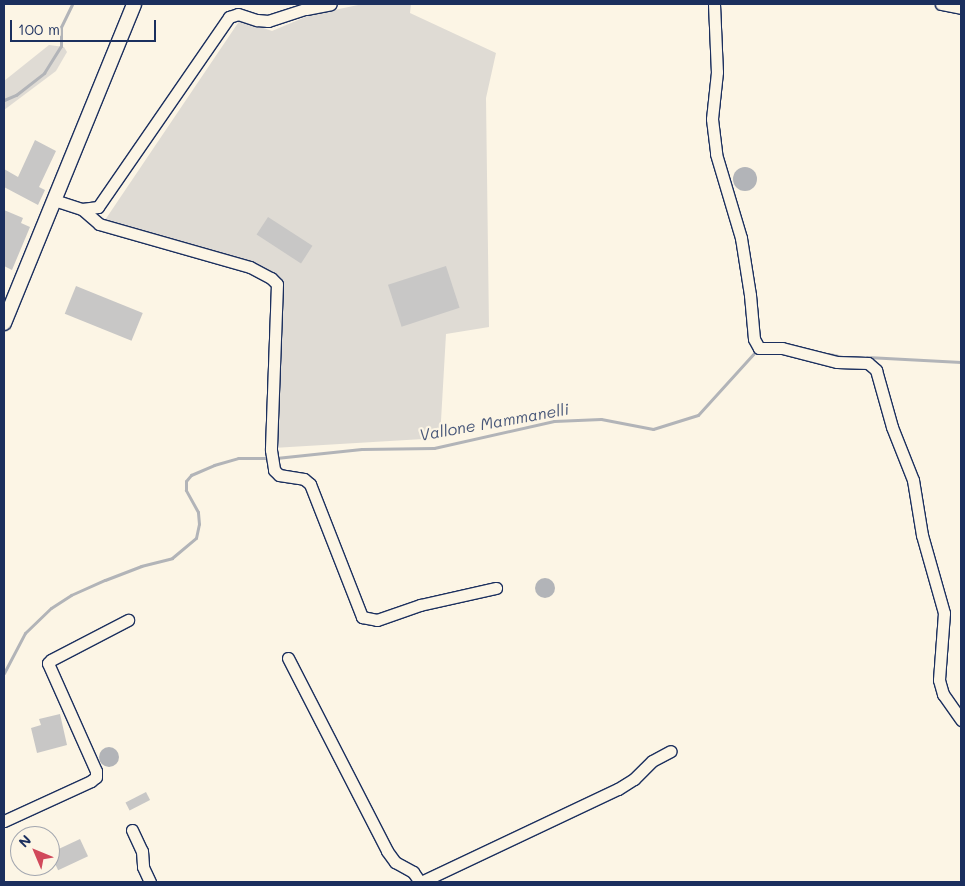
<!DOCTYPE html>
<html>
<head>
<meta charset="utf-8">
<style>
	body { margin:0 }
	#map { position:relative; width:965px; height:886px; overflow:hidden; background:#fcf5e5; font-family:Mali,sans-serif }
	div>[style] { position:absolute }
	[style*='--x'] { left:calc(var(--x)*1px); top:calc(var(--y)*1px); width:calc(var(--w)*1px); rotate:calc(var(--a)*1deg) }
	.green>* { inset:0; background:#dfdbd4 }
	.water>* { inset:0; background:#b2b4b8 }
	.round { border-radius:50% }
	.stream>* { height:3px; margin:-1.5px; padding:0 1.5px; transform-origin:1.5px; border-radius:1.5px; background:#b2b4b8 }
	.building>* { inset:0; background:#c8c7c6; transform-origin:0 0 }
	.roads { filter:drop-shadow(1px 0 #1b2f5e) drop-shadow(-1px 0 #1b2f5e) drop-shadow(0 1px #1b2f5e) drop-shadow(0 -1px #1b2f5e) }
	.minor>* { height:11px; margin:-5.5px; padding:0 5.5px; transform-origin:5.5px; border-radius:5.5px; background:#fcf5e5 }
	.major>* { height:14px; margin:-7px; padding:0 7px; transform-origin:7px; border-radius:7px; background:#fcf5e5 }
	span { translate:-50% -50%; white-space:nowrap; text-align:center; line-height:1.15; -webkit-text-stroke:4.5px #fcf5e5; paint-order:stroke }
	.water-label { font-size:16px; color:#485779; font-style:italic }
	.frame { position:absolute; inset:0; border:5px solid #1b2f5e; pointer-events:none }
	.north { position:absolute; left:10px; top:826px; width:50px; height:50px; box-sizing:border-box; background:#fcf5e5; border:1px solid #a2a6af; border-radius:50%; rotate:315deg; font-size:14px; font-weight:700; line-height:20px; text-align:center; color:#1b2f5e }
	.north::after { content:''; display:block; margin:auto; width:18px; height:22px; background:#d1495b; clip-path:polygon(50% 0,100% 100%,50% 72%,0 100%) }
	.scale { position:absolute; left:10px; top:20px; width:146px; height:22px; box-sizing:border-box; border:2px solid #1b2f5e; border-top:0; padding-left:6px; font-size:15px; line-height:18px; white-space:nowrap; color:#1b2f5e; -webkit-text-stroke:4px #fcf5e5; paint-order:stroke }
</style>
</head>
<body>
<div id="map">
	<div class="green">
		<div style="clip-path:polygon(363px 4px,411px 4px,410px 13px,496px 53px,486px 98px,489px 327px,446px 334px,440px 438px,273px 448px,281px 280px,103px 223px,240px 20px,272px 31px,310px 15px)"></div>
		<div style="clip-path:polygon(49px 45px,64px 47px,67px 52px,56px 71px,4px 110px,4px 81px)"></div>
	</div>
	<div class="water">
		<div class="round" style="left:733px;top:167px;width:24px;height:24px"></div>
		<div class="round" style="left:535px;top:578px;width:20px;height:20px"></div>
		<div class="round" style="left:99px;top:747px;width:20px;height:20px"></div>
	</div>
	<div class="stream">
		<div style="--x:4;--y:100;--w:13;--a:-23"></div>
		<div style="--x:16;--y:95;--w:36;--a:-38"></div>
		<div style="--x:44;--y:73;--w:32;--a:-58"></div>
		<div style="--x:61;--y:46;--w:19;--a:-90"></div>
		<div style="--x:61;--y:27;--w:25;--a:-64"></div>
		<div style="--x:829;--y:354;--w:14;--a:12"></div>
		<div style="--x:867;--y:357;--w:94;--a:3"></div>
		<div style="--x:276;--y:458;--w:86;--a:-6"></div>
		<div style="--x:362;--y:449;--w:72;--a:-0.8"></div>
		<div style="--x:434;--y:448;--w:123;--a:-12.7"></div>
		<div style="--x:554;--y:421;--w:47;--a:-2.4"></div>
		<div style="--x:601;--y:419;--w:53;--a:10.9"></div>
		<div style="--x:653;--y:429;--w:47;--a:-17.3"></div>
		<div style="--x:698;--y:415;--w:88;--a:-47.8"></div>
		<div style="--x:4;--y:673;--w:45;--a:-62.3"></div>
		<div style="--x:25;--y:633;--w:36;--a:-44"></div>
		<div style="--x:51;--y:608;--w:24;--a:-33"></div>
		<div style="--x:71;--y:595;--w:37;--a:-24"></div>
		<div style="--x:105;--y:580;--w:39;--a:-21"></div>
		<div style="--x:141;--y:566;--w:32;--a:-14"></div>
		<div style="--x:172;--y:558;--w:31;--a:-40"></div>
		<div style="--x:196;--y:538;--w:14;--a:-78"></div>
		<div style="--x:199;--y:524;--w:12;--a:-95"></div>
		<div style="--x:198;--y:512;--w:25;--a:-119"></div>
		<div style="--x:186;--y:490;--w:9;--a:-90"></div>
		<div style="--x:186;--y:481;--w:8;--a:-50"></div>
		<div style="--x:191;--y:475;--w:25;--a:-23"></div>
		<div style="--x:214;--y:465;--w:25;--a:-16"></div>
		<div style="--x:238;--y:458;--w:32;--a:0"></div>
	</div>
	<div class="building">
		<div style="clip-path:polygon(35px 140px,56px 151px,39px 187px,45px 190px,38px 205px,4px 187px,4px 169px,18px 177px)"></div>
		<div style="clip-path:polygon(4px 210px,23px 218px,21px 223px,30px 227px,12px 270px,4px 266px)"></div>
		<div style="left:268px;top:217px;width:53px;height:21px;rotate:33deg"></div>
		<div style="left:446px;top:266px;width:44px;height:61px;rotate:72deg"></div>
		<div style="left:76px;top:286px;width:72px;height:30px;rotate:22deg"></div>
		<div style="clip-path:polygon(60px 714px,67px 745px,37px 753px,31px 728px,41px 725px,39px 719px)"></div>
		<div style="left:146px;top:792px;width:9px;height:23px;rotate:63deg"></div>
		<div style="left:80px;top:839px;width:19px;height:33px;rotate:65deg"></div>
	</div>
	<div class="roads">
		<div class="minor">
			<div style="--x:714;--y:4;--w:68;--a:87.5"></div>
			<div style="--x:717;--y:72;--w:47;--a:96.1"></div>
			<div style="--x:712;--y:119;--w:35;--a:83"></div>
			<div style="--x:716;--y:154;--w:88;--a:73.4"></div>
			<div style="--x:741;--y:238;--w:58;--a:81"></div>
			<div style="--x:750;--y:295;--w:44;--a:84.8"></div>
			<div style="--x:754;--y:339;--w:10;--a:61"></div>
			<div style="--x:759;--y:348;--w:23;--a:0"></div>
			<div style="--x:782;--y:348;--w:57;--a:14.3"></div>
			<div style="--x:837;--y:362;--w:31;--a:2"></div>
			<div style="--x:868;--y:363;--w:11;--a:41"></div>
			<div style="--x:876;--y:370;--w:59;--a:74.3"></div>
			<div style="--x:892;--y:427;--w:57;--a:68.4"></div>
			<div style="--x:913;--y:480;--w:56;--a:80.7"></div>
			<div style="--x:922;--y:535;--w:81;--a:74.2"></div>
			<div style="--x:944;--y:613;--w:67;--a:94.3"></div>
			<div style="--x:939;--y:680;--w:15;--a:74"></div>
			<div style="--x:943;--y:694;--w:32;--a:55"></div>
			<div style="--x:941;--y:4;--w:20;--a:11"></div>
			<div style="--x:54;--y:200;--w:29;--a:18"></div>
			<div style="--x:82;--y:209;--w:23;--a:41"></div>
			<div style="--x:99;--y:224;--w:157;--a:15.9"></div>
			<div style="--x:250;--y:267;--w:24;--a:28"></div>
			<div style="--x:271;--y:278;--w:8;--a:45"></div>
			<div style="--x:277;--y:284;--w:166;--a:92.1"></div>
			<div style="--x:271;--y:450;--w:20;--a:81"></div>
			<div style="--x:274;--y:470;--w:7;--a:45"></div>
			<div style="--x:279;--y:475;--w:25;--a:9"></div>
			<div style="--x:304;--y:479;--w:8;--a:40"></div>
			<div style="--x:310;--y:484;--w:143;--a:68.6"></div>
			<div style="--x:362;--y:617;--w:15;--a:11"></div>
			<div style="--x:377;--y:620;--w:46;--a:-19.2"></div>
			<div style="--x:420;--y:605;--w:78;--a:-12.6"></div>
			<div style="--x:82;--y:209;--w:16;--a:-7"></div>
			<div style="--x:98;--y:207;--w:231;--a:-55.4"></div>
			<div style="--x:229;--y:17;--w:9;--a:-18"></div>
			<div style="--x:238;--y:14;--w:20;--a:18"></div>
			<div style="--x:257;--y:20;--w:11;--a:5"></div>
			<div style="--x:268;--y:21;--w:40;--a:-18"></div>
			<div style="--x:306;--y:9;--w:25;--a:-11"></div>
			<div style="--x:288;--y:658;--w:217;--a:62.8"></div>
			<div style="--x:387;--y:851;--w:14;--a:54"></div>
			<div style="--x:395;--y:862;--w:21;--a:29"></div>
			<div style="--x:413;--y:872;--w:12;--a:55"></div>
			<div style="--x:4;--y:821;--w:96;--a:-24.7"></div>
			<div style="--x:91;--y:781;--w:6;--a:-39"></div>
			<div style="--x:96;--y:777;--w:6;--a:-90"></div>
			<div style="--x:96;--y:771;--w:118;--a:-114"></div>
			<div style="--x:48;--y:663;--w:4;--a:-45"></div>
			<div style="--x:51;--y:660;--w:87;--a:-27.5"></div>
			<div style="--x:132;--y:830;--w:23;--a:65"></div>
			<div style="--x:142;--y:851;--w:16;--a:86"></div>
			<div style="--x:143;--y:867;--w:17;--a:65"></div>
			<div style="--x:421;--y:882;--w:218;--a:-25.3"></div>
			<div style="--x:618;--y:789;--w:19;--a:-32"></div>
			<div style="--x:634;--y:779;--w:25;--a:-45"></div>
			<div style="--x:652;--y:761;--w:21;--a:-28"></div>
		</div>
		<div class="major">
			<div style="--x:4;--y:323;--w:344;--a:-67.8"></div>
		</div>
	</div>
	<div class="water-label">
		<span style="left:494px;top:422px;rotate:-10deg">Vallone Mammanelli</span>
	</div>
	<div class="frame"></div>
	<div class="north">N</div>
	<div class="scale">100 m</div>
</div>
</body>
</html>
